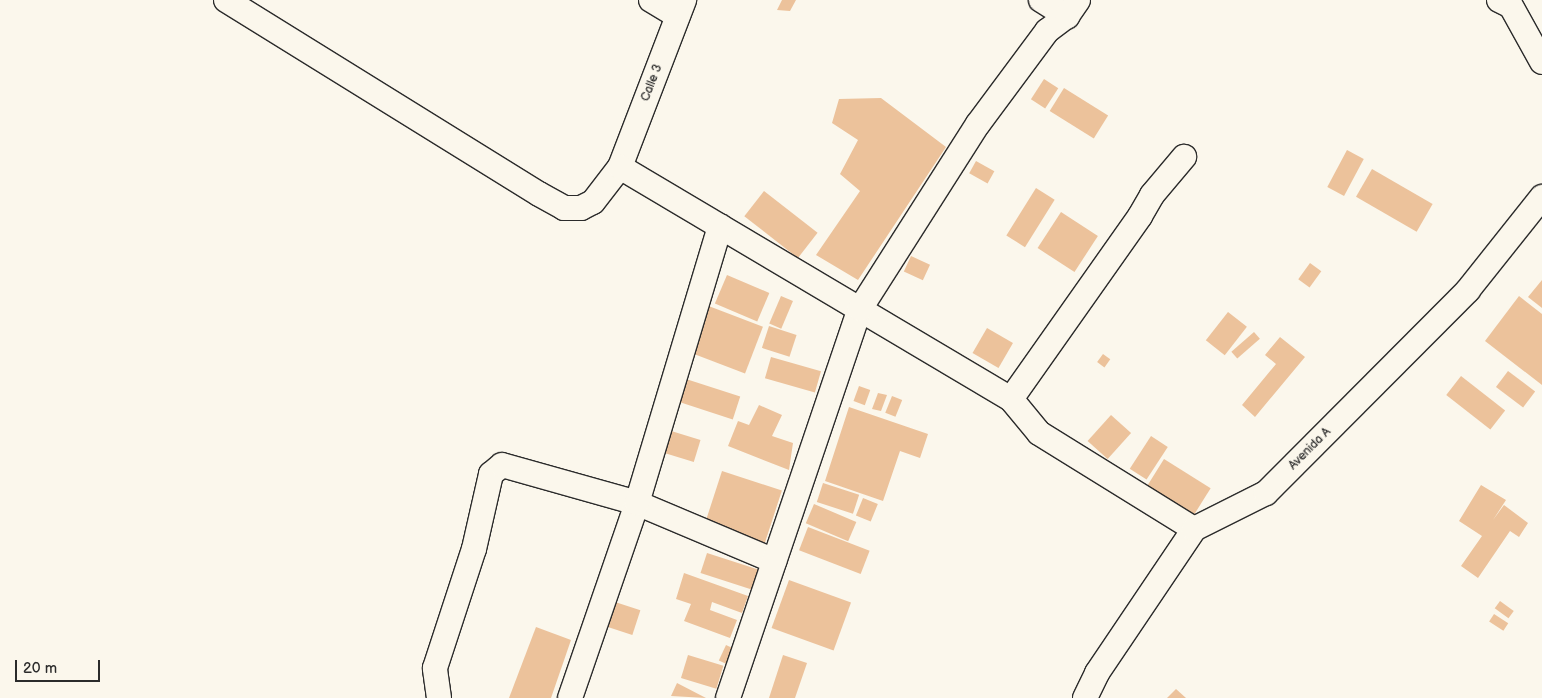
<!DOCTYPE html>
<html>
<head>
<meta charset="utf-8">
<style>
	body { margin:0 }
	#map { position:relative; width:1542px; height:698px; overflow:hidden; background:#fbf7ec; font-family:"Balsamiq Sans",sans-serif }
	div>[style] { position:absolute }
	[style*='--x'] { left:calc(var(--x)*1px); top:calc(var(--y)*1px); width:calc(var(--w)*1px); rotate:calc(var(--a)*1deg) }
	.building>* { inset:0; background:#ecc29b; transform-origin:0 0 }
	.roads { filter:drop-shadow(1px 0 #2b2b2b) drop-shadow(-1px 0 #2b2b2b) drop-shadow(0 1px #2b2b2b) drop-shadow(0 -1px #2b2b2b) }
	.street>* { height:24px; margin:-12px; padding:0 12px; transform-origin:12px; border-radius:12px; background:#fbf7ec }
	span { translate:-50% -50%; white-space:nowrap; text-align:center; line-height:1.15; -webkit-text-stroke:5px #fbf7ec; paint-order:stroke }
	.street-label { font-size:12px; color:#2b2b2b }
	.scale { position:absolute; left:15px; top:660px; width:85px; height:22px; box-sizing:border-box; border:2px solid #2b2b2b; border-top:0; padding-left:6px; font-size:15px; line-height:18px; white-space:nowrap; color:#2b2b2b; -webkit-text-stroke:4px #fbf7ec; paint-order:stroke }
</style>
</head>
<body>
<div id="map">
	<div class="building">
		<div style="clip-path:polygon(782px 0,796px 0,790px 11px,777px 10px)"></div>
		<div style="left:1044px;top:79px;width:17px;height:24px;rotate:33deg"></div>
		<div style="left:1064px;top:88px;width:52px;height:27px;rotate:32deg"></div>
		<div style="clip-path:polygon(881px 98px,946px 147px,858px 280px,816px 255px,860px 191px,840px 174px,858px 140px,832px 123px,839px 99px)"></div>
		<div style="left:1347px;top:150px;width:19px;height:42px;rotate:28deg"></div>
		<div style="left:976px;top:161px;width:21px;height:14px;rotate:29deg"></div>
		<div style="left:1372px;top:169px;width:70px;height:32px;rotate:30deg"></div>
		<div style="left:1036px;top:188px;width:22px;height:56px;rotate:32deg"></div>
		<div style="left:764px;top:191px;width:68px;height:32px;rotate:38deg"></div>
		<div style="left:1061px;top:212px;width:44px;height:43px;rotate:33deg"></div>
		<div style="left:911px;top:256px;width:21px;height:17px;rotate:25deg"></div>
		<div style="left:1310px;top:263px;width:14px;height:20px;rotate:36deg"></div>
		<div style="left:727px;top:275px;width:46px;height:31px;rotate:23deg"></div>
		<div style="clip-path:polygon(1542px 280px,1542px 308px,1528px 297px)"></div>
		<div style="left:781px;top:296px;width:13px;height:30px;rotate:23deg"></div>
		<div style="clip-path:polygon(1519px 296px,1542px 314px,1542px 385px,1485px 341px)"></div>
		<div style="left:706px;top:305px;width:61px;height:50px;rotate:21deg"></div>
		<div style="left:1228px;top:312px;width:24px;height:36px;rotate:38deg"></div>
		<div style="left:769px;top:326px;width:29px;height:23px;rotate:18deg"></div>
		<div style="left:987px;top:328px;width:30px;height:29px;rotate:30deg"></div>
		<div style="left:1254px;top:332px;width:9px;height:30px;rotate:49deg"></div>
		<div style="clip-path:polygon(1280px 337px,1305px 357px,1255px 417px,1242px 405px,1276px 364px,1265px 355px)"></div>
		<div style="left:1103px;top:354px;width:9px;height:10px;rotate:36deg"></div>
		<div style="left:771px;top:357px;width:52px;height:22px;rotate:16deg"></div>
		<div style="left:1508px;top:371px;width:34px;height:20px;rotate:37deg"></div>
		<div style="left:1461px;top:376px;width:56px;height:24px;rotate:38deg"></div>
		<div style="left:686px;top:379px;width:57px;height:24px;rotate:18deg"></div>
		<div style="left:859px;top:386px;width:12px;height:16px;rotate:20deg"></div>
		<div style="clip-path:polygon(878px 393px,887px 395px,881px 411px,872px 409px)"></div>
		<div style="left:892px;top:396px;width:11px;height:18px;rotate:22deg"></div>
		<div style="clip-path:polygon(759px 405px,782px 415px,772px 436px,793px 443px,789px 470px,728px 446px,738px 421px,749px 425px)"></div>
		<div style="clip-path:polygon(849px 407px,928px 434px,920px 458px,900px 451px,883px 501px,825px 481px)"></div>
		<div style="left:1111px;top:415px;width:27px;height:35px;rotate:42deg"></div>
		<div style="left:668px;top:430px;width:34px;height:23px;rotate:17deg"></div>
		<div style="left:1151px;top:436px;width:20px;height:39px;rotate:33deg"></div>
		<div style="left:1164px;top:459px;width:55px;height:33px;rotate:32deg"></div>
		<div style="left:722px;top:471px;width:63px;height:55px;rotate:18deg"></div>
		<div style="left:823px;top:483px;width:38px;height:20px;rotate:18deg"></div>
		<div style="clip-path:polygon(1481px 485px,1506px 500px,1493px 520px,1504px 505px,1528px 523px,1519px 537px,1510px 531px,1478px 578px,1461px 566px,1482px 536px,1459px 521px)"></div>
		<div style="left:863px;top:498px;width:16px;height:19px;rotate:22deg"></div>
		<div style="left:814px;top:504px;width:46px;height:21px;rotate:23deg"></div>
		<div style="left:808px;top:527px;width:66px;height:25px;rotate:21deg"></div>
		<div style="left:707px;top:553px;width:57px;height:21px;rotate:18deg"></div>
		<div style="clip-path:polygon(684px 573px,748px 596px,742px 613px,712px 602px,710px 610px,737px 620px,730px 638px,684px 621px,691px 604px,676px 599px)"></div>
		<div style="left:789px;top:580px;width:66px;height:51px;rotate:20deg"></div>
		<div style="left:609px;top:600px;width:33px;height:26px;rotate:18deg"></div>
		<div style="left:1500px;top:601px;width:17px;height:9px;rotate:36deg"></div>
		<div style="left:1494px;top:614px;width:17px;height:9px;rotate:33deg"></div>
		<div style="clip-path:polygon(536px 627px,571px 640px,551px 698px,509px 698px)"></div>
		<div style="left:726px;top:645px;width:14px;height:17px;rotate:25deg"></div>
		<div style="left:688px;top:655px;width:37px;height:24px;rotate:17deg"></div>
		<div style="clip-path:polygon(783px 655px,807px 663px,795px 698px,769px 698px)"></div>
		<div style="clip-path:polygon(677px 683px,706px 698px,671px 696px)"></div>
		<div style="clip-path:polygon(1176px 689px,1186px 698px,1167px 698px)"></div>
	</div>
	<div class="roads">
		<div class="street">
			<div style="--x:226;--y:0;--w:368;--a:31.8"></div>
			<div style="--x:539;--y:194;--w:29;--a:29"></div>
			<div style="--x:564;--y:208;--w:17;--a:0"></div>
			<div style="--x:581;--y:208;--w:13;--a:-27"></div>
			<div style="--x:593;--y:202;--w:44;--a:-52.4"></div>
			<div style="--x:620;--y:167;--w:179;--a:-69"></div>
			<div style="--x:651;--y:0;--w:31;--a:31"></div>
			<div style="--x:1041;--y:0;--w:31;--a:32"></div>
			<div style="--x:1499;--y:0;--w:13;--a:27"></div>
			<div style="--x:1511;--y:6;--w:64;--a:61"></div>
			<div style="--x:620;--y:167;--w:455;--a:30.7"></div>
			<div style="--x:1011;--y:399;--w:44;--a:50.5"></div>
			<div style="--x:1039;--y:433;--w:182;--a:31.8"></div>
			<div style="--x:1011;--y:399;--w:224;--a:-54.8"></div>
			<div style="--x:1140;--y:216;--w:24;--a:-60"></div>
			<div style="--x:1152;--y:195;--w:50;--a:-49.9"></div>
			<div style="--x:439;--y:698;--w:30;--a:-98"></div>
			<div style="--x:435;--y:668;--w:125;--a:-71.9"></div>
			<div style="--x:474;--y:549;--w:77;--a:-77.2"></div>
			<div style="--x:491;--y:474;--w:14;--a:-39"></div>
			<div style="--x:502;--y:465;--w:140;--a:15.7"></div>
			<div style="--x:637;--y:503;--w:149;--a:22.9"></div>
			<div style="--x:570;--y:698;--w:206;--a:-71"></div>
			<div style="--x:637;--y:503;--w:289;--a:-73.3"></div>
			<div style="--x:728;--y:698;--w:411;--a:-71.3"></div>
			<div style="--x:860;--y:309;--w:219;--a:-57.5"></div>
			<div style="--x:978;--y:124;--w:116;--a:-53.4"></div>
			<div style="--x:1047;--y:31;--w:25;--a:-37"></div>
			<div style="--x:1067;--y:16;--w:19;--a:-55"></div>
			<div style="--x:1085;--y:698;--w:28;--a:-64"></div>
			<div style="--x:1097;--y:673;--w:174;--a:-56"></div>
			<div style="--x:1194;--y:529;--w:80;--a:-26.6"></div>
			<div style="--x:1266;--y:493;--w:286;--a:-45.1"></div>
			<div style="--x:1468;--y:290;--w:119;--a:-51.5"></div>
		</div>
	</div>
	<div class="street-label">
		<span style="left:652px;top:83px;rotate:-69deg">Calle 3</span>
		<span style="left:1310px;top:449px;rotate:-45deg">Avenida A</span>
	</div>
	<div class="scale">20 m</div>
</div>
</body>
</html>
